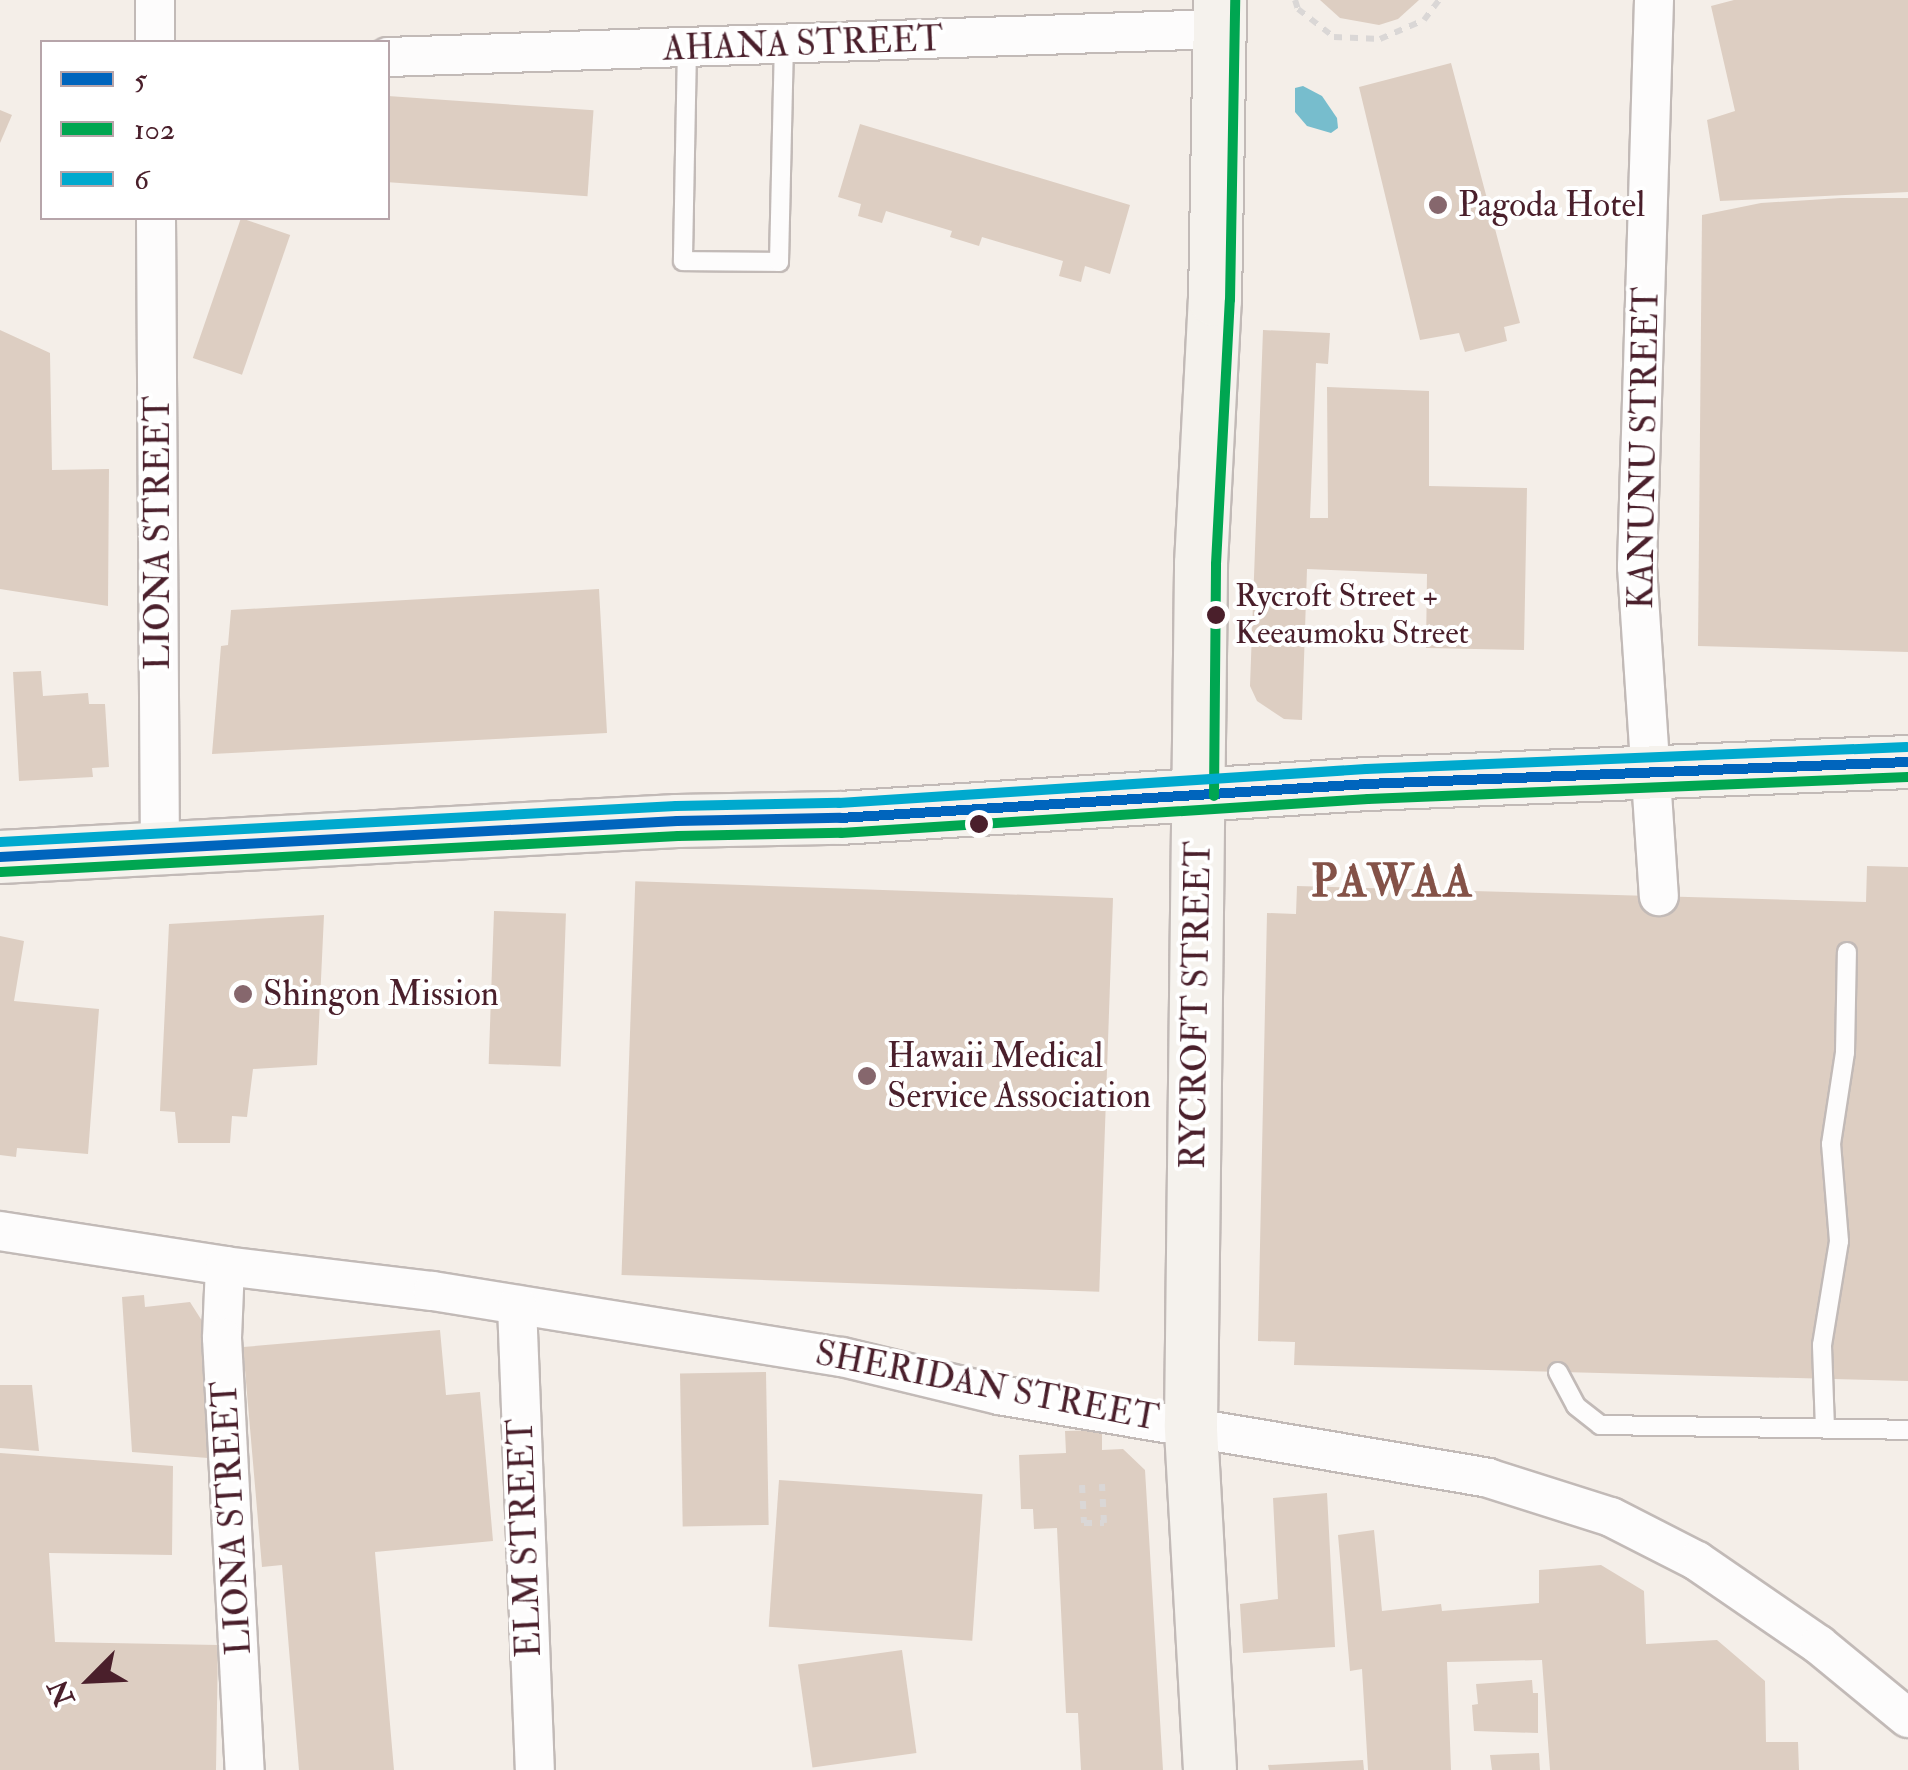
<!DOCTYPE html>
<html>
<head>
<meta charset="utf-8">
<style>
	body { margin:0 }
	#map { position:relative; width:1908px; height:1770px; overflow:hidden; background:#f4eee8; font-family:"IM FELL Double Pica",serif }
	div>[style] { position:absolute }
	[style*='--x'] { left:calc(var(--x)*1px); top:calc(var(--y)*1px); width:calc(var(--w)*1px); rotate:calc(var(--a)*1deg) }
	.water>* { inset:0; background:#77bdcd }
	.building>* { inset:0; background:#ddcec2; transform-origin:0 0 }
	.path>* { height:6px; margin-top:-3px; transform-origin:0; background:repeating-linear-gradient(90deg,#dad7d6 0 8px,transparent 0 16px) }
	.roads { filter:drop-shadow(2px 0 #c2bab7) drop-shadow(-2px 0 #c2bab7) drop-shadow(0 2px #c2bab7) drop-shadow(0 -2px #c2bab7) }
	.lane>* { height:18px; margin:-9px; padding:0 9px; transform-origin:9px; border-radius:9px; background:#fdfcfc }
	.street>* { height:38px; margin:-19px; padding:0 19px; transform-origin:19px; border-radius:19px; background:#fdfcfc }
	.secondary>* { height:52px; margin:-26px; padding:0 26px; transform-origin:26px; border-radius:26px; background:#f5f2ed }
	.bus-1>* { height:10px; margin:-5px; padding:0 5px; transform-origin:5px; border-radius:5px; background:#0065bd }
	.bus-2>* { height:10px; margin:-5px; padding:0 5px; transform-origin:5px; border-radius:5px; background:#00a651 }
	.bus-3>* { height:10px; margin:-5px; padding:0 5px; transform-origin:5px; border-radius:5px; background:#00a9ce }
	.dots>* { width:28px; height:28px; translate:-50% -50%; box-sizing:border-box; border:5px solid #fff; border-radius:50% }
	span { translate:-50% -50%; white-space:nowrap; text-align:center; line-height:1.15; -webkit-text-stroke:8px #fff; paint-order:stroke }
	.bus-label { font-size:32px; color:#4a1f2b }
	.left { translate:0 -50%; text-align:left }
	.street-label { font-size:35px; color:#4a1f2b }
	.poi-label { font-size:35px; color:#4a1f2b }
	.district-label { font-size:45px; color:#845248; font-weight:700; letter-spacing:2.5px }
	.legend { position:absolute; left:40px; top:40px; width:350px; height:180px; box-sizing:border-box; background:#fff; border:2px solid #b7a5aa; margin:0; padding:12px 18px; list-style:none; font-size:30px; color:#4a1f2b }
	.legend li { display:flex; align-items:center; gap:20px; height:50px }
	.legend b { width:50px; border:2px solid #b7a5aa }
	.north { position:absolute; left:40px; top:1630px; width:100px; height:100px; -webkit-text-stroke:8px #fff; paint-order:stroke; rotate:246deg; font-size:28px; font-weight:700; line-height:40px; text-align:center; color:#4a1f2b }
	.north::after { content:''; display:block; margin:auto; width:35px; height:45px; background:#4a1f2b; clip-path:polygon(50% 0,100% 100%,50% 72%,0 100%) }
</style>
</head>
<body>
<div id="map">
	<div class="water">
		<div style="clip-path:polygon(1303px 86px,1322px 96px,1337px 118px,1338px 128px,1331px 133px,1307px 126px,1295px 112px,1295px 88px)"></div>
	</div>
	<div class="building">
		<div style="clip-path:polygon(1320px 0,1419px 0,1398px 19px,1379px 25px,1340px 18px)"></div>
		<div style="clip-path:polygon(1734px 0,1908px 0,1908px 192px,1720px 201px,1707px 120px,1735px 111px,1711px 6px)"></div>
		<div style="clip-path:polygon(1451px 63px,1520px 323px,1504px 327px,1507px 341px,1465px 352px,1459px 333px,1420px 340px,1359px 87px)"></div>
		<div style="left:388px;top:96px;width:206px;height:86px;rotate:4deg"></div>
		<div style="clip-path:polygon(0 110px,12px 115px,0 143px)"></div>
		<div style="clip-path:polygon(860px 124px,1130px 205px,1110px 274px,1085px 266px,1081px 282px,1059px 276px,1063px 261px,982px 237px,979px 246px,950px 237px,952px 231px,886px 211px,882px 223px,858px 216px,861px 204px,838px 197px)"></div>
		<div style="clip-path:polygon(1841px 198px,1908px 198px,1908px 652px,1698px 646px,1702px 215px,1761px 203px)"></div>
		<div style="left:241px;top:218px;width:52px;height:148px;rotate:19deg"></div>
		<div style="clip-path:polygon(0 330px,50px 353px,52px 470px,109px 469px,108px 606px,0 589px)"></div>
		<div style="clip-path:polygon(1263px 330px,1330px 333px,1328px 364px,1316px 363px,1310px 518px,1328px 518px,1327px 387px,1429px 391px,1429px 486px,1527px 488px,1524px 650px,1426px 648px,1427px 574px,1307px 569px,1302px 720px,1284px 719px,1257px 701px,1250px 686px)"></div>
		<div style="clip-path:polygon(599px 589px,607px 733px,212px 754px,221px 646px,228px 645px,231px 610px)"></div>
		<div style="clip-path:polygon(41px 671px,43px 696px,88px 693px,89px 704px,105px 704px,109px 767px,92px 768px,93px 777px,19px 781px,13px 672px)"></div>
		<div style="clip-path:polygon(1867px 866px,1908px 867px,1908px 1381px,1294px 1365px,1295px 1342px,1258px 1341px,1267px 913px,1296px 914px,1297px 886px,1866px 902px)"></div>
		<div style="left:1113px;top:898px;width:394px;height:478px;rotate:92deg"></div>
		<div style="left:494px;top:911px;width:72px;height:153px;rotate:2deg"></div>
		<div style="clip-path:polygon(324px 915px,317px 1065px,253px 1069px,247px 1117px,232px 1116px,230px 1143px,178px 1143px,175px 1112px,160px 1111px,169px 924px)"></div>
		<div style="clip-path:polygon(0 936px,24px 941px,14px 1001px,99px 1009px,88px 1154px,17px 1148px,16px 1157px,0 1155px)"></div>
		<div style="clip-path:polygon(144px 1295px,145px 1307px,190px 1302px,204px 1324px,208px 1458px,132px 1452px,122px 1297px)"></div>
		<div style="clip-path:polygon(440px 1330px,446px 1395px,480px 1392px,493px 1541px,375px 1552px,394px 1770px,299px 1770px,282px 1565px,262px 1567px,243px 1347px)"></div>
		<div style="left:766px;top:1372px;width:153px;height:86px;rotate:89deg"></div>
		<div style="clip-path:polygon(0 1385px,32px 1385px,39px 1451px,0 1448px)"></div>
		<div style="clip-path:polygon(1102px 1430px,1102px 1450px,1123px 1449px,1145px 1470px,1163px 1770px,1081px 1770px,1078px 1713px,1066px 1713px,1057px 1528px,1034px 1529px,1033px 1509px,1021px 1509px,1019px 1455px,1066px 1453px,1065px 1431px)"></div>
		<div style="clip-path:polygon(0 1453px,173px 1466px,172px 1555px,49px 1553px,55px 1642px,218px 1645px,216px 1770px,0 1770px)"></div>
		<div style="left:779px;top:1480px;width:204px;height:147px;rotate:4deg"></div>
		<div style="clip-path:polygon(1327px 1493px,1335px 1647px,1243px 1653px,1240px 1604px,1278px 1599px,1273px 1498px)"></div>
		<div style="clip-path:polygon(1374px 1530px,1382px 1611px,1441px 1604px,1442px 1611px,1539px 1603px,1539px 1570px,1601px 1565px,1644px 1591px,1646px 1644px,1717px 1640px,1765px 1681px,1766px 1742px,1798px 1742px,1799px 1770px,1550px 1770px,1542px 1660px,1447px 1662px,1451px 1770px,1368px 1770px,1362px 1669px,1350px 1671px,1338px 1535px)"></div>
		<div style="left:902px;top:1650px;width:104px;height:105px;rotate:82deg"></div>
		<div style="clip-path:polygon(1532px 1680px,1533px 1693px,1538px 1693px,1538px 1733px,1474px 1731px,1472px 1705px,1478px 1704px,1476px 1684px)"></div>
		<div style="clip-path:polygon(1539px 1753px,1540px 1770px,1492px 1770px,1490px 1755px)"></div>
		<div style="clip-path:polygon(1363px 1760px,1364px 1770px,1269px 1770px,1268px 1765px)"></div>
	</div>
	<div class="path">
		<div style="--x:1295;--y:0;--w:9;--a:72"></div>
		<div style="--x:1298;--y:9;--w:46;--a:37.9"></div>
		<div style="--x:1334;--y:37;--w:46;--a:2.5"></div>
		<div style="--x:1380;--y:39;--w:48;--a:-23.4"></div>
		<div style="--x:1424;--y:20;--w:25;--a:-53"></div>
		<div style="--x:1082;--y:1485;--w:38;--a:87"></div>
		<div style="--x:1084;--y:1523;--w:20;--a:0"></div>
		<div style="--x:1104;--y:1523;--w:39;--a:-93"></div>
	</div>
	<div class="roads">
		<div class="lane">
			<div style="--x:687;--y:48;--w:213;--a:91.1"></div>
			<div style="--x:683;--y:261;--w:96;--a:0.6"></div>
			<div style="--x:779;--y:262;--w:217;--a:-88.7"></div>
			<div style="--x:1558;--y:1372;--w:38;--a:62"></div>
			<div style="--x:1576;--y:1406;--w:31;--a:38"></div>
			<div style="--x:1600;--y:1425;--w:308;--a:0.9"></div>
			<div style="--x:1825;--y:1428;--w:83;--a:-92.1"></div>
			<div style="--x:1822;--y:1345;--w:105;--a:-80.7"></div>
			<div style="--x:1839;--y:1241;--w:97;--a:-94.7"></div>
			<div style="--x:1831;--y:1144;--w:93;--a:-81.3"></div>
			<div style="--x:1845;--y:1052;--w:100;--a:-88.9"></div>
		</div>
		<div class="street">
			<div style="--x:155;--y:0;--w:42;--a:90"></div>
			<div style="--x:1654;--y:0;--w:567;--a:91.72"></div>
			<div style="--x:1637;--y:567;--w:330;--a:86.2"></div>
			<div style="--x:388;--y:57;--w:831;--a:-1.93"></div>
			<div style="--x:156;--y:218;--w:631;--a:89.64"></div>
			<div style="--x:0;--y:1231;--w:228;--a:8.8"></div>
			<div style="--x:225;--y:1266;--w:209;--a:6.9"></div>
			<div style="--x:433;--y:1291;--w:414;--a:9.2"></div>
			<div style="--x:842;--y:1357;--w:162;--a:13.6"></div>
			<div style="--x:999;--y:1395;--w:496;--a:9.6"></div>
			<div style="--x:1488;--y:1478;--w:129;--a:17.6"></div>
			<div style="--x:1611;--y:1517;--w:97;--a:27.1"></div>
			<div style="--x:1697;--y:1561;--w:148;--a:34.5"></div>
			<div style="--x:1819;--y:1645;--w:115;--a:39.4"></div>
			<div style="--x:225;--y:1266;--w:72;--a:92.4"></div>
			<div style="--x:222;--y:1338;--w:433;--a:87"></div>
			<div style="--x:517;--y:1305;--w:465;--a:87.8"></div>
		</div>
		<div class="secondary">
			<div style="--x:0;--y:857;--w:678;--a:-3.04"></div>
			<div style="--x:677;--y:821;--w:163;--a:-1.1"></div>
			<div style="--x:840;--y:818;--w:528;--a:-3.69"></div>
			<div style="--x:1367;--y:784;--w:541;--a:-2.33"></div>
			<div style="--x:1210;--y:1770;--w:346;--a:-93.2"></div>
			<div style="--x:1191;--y:1425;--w:861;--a:-89.33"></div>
			<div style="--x:1201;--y:564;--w:264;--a:-87"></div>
			<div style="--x:1215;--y:300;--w:300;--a:-89"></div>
		</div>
	</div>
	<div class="bus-1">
		<div style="--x:0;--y:857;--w:678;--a:-3.04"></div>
		<div style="--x:677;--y:821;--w:163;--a:-1.1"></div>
		<div style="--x:840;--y:818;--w:528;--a:-3.69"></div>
		<div style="--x:1367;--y:784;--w:541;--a:-2.33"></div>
	</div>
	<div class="bus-2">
		<div style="--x:1214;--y:796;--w:232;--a:-89.5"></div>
		<div style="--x:1216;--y:564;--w:264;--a:-87"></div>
		<div style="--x:1230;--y:300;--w:300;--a:-89"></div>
		<div style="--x:1;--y:872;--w:678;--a:-3.04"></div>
		<div style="--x:678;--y:836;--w:163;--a:-1.1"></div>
		<div style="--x:841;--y:833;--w:528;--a:-3.69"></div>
		<div style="--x:1368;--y:799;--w:540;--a:-2.33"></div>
	</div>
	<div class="bus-3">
		<div style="--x:0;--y:842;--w:677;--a:-3.05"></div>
		<div style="--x:676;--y:806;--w:163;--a:-1.1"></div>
		<div style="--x:839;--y:803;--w:528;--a:-3.69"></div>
		<div style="--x:1366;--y:769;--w:541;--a:-2.33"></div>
	</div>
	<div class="dots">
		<div style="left:1438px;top:205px;background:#86676d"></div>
		<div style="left:1216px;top:615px;background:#4a1f2b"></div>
		<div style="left:979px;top:824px;background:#4a1f2b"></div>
		<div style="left:243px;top:994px;background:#86676d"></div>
		<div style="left:867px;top:1076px;background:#86676d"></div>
	</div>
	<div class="bus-label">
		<span class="left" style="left:1235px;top:615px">Rycroft Street +<br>Keeaumoku Street</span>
	</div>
	<div class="street-label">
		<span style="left:803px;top:44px;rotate:-2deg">AHANA STREET</span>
		<span style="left:1644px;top:448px;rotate:-89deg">KANUNU STREET</span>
		<span style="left:158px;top:533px;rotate:-90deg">LIONA STREET</span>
		<span style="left:1196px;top:1005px;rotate:-89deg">RYCROFT STREET</span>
		<span style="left:987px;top:1386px;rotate:11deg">SHERIDAN STREET</span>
		<span style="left:232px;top:1518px;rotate:-93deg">LIONA STREET</span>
		<span style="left:525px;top:1538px;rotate:-92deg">ELM STREET</span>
	</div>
	<div class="poi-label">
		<span class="left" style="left:1458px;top:205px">Pagoda Hotel</span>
		<span class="left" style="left:263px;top:994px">Shingon Mission</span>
		<span class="left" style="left:887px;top:1076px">Hawaii Medical<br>Service Association</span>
	</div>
	<div class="district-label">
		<span style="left:1393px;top:883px">PAWAA</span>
	</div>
	<ul class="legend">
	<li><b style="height:12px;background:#0065bd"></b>5</li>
	<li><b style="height:12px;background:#00a651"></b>102</li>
	<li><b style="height:12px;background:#00a9ce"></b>6</li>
	</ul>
	<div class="north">N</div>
</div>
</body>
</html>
